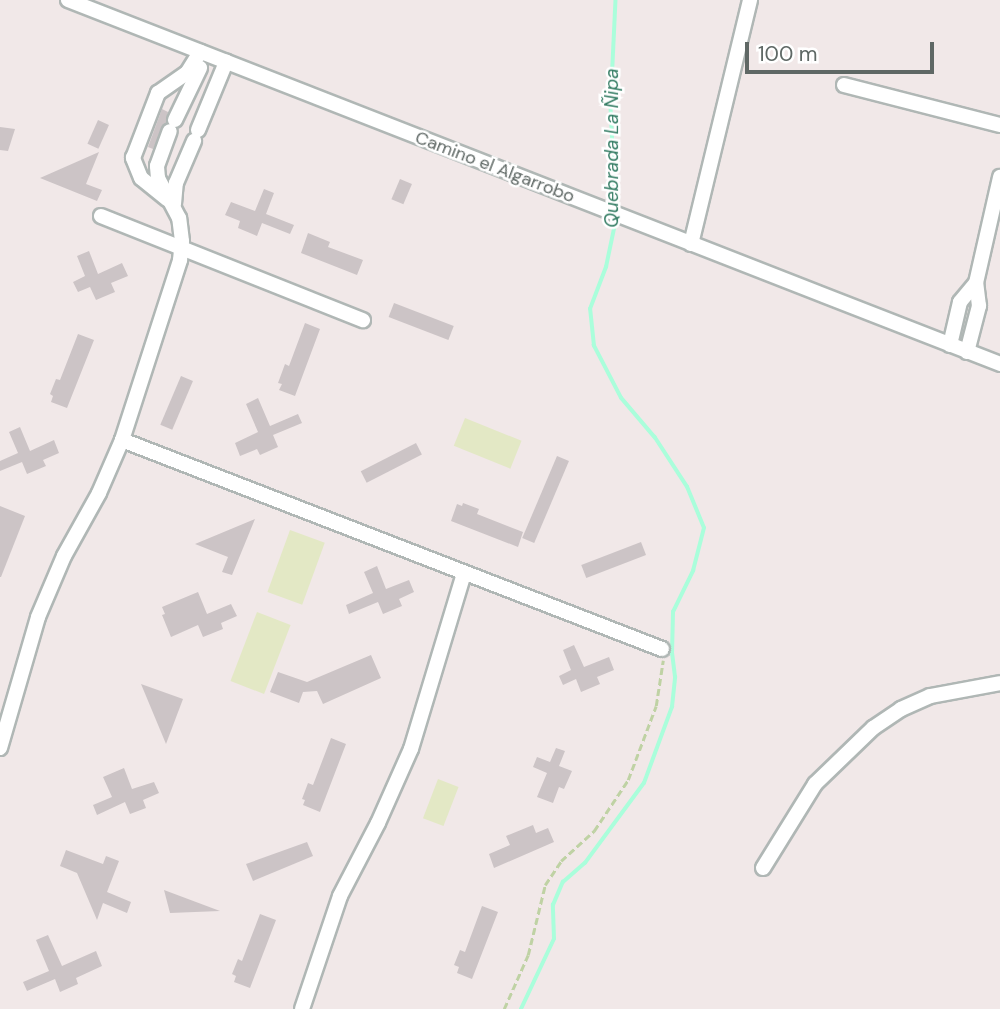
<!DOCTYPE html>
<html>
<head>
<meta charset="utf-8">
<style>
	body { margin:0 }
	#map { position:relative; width:1000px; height:1009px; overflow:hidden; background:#f1e8e8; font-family:"DM Sans",sans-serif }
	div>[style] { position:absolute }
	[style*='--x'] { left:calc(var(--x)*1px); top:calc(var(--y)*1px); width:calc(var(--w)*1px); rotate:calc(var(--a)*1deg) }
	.green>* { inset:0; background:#e3e8c5; transform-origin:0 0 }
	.stream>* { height:3.5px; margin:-1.75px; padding:0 1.75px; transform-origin:1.75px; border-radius:1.75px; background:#aafedb }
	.building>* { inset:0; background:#ccc4c6; transform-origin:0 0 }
	.path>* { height:2.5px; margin-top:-1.25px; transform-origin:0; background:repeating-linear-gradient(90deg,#bfd2a4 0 7px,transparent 0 10.5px) }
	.roads { filter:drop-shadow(2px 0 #b0b7b5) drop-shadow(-2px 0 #b0b7b5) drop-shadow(0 2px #b0b7b5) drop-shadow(0 -2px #b0b7b5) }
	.minor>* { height:14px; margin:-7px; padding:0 7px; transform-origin:7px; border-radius:7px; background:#fff }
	span { translate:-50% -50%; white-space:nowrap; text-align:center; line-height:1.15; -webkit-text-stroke:5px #fff; paint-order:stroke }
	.street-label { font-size:18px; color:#5f6865 }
	.water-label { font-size:19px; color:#337c63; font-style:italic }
	.scale { position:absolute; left:745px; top:42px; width:189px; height:32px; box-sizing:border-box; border:4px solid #5f6865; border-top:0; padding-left:9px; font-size:21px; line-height:24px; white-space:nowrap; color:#5f6865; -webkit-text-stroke:5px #fff; paint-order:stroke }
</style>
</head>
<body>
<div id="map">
	<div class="green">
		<div style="left:465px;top:418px;width:61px;height:30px;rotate:22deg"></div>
		<div style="left:290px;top:530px;width:37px;height:66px;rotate:20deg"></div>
		<div style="left:257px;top:612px;width:36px;height:74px;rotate:21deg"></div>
		<div style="left:438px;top:779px;width:22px;height:42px;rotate:21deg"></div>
	</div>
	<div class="stream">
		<div style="--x:616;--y:0;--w:107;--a:92.7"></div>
		<div style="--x:611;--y:107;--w:104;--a:87.2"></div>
		<div style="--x:521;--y:1009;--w:77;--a:-64.8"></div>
		<div style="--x:554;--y:939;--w:34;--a:-92"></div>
		<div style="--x:553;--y:905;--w:25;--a:-67"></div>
		<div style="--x:563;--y:882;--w:29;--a:-41"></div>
		<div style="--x:585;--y:863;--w:99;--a:-53.6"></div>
		<div style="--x:644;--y:783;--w:81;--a:-69.8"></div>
		<div style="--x:672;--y:707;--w:30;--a:-84"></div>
		<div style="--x:675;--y:677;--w:23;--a:-97"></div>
		<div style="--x:672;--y:654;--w:42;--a:-88.6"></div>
		<div style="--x:673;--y:612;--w:46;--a:-64"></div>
		<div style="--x:693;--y:571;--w:44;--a:-75.7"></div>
		<div style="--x:704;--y:528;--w:44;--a:-112.5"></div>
		<div style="--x:687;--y:487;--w:59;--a:-123.1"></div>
		<div style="--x:655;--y:438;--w:52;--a:-130.4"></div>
		<div style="--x:621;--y:398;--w:59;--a:-117.4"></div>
		<div style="--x:594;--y:346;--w:37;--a:-96"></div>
		<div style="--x:590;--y:309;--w:45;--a:-69.1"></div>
		<div style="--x:606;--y:267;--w:49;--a:-78.2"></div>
	</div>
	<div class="building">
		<div style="clip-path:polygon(162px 109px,168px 112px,166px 123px,153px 149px,148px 147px)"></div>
		<div style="left:98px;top:120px;width:12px;height:26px;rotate:24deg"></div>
		<div style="clip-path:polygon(0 127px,15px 129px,8px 151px,0 150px)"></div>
		<div style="clip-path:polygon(99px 152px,86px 184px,102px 190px,97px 201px,40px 178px)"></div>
		<div style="left:400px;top:179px;width:13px;height:22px;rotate:23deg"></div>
		<div style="clip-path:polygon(264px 189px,274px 193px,266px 214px,294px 225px,290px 234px,262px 223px,257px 236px,238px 228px,240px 221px,225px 215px,231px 202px,255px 211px)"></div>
		<div style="clip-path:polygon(308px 233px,330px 242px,328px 247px,363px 260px,357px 275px,301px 253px)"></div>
		<div style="clip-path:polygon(89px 251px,98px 274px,122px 263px,128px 276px,111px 283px,115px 292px,96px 300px,90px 287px,78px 292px,73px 282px,85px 276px,77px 256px)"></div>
		<div style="left:394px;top:303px;width:64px;height:15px;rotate:21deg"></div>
		<div style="clip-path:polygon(305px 323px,320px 329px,295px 396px,279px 390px,282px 384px,278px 383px,285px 364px,289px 366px)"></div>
		<div style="clip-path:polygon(78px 334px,94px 340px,67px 408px,51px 402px,53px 396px,50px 394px,56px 379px,60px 380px)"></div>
		<div style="left:181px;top:376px;width:13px;height:53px;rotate:23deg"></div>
		<div style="clip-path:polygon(258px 398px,270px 426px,298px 414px,302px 423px,273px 435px,278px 447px,260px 455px,257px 449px,240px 456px,235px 443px,258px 432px,246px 404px)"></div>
		<div style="clip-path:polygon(20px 427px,30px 451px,54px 440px,59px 453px,43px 460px,46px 466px,27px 474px,22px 462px,0 471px,0 461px,18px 453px,9px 432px)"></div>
		<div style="left:416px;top:443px;width:13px;height:62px;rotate:63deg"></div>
		<div style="left:557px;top:456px;width:13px;height:89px;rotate:23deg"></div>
		<div style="clip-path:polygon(463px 503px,479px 509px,477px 514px,523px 532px,518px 547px,451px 521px,457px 504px,462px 506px)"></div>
		<div style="clip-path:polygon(0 506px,25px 516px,1px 577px,0 577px)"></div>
		<div style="clip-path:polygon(255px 519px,232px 575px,222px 572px,228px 557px,195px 544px)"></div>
		<div style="left:641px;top:542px;width:14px;height:64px;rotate:69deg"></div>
		<div style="clip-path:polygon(377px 566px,386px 589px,409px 580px,414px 592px,399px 599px,402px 606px,383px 614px,378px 602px,349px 614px,346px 605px,373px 593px,364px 572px)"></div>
		<div style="clip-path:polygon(198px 592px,207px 614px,231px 604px,237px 616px,221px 623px,223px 629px,203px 637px,198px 625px,171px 637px,162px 615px,165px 614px,162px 607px)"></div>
		<div style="clip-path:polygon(574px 645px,584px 667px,609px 657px,614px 670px,597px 677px,600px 684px,581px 692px,576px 679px,563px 685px,559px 676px,571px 670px,563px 650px)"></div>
		<div style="clip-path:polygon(371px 655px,381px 678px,323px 704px,317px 691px,303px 692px,299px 703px,270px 692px,278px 672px,307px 682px)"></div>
		<div style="clip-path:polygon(141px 684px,183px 699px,166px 744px)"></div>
		<div style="clip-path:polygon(331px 738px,346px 744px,320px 812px,303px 805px,305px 800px,302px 799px,308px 783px,313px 785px)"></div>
		<div style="clip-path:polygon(556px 748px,565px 751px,559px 766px,572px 771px,564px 789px,559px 787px,553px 803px,537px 797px,547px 773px,533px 767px,537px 757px,550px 762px)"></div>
		<div style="clip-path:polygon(124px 768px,132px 789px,154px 782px,159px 793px,143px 800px,146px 808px,130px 814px,125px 802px,97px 815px,93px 805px,112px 797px,103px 777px)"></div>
		<div style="clip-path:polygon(533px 825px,536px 833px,548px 828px,554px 842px,494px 868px,489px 854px,510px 845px,506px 836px)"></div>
		<div style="clip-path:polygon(307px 842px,313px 856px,253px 881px,246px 864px)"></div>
		<div style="clip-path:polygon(66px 850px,103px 864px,106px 856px,119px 861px,107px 892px,131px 902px,127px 913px,103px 903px,97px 920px,77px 873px,60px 866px)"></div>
		<div style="clip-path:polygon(164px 890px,220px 911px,170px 913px)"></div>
		<div style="clip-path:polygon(482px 906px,498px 912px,472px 979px,457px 973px,459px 967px,454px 965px,460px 950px,465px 952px)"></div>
		<div style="clip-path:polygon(260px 914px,276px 920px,250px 988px,234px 982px,236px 976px,232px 974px,238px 959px,242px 961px)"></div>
		<div style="clip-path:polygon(48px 935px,62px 966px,96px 951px,102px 966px,76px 978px,78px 984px,60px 992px,55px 979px,27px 991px,23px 982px,49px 971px,36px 940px)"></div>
	</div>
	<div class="path">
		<div style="--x:504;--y:1009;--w:59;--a:-66"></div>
		<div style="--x:528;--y:955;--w:72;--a:-76.3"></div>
		<div style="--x:545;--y:885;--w:29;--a:-56"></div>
		<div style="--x:561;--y:861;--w:45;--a:-42.3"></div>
		<div style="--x:594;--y:831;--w:61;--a:-56.3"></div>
		<div style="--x:628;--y:780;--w:79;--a:-69.3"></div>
		<div style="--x:656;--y:706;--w:46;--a:-81.2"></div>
	</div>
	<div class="roads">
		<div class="minor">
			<div style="--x:68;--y:0;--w:1001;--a:21.33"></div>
			<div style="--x:844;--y:85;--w:161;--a:14.4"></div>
			<div style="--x:175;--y:120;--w:58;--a:-64.3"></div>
			<div style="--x:198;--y:130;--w:74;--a:-67.6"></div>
			<div style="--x:167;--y:199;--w:33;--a:-141"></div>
			<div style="--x:141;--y:178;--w:22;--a:-112"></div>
			<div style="--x:133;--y:158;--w:70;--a:-69"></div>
			<div style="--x:158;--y:93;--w:35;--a:-35"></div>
			<div style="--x:187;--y:73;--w:25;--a:-58"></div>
			<div style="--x:174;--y:204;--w:21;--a:-85"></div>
			<div style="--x:176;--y:183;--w:46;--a:-66.8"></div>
			<div style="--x:101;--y:216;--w:282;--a:21.7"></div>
			<div style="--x:691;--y:244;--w:251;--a:-76.4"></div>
			<div style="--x:950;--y:345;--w:44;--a:-76.9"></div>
			<div style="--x:960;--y:302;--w:25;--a:-50"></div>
			<div style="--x:967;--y:352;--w:48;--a:-75.4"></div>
			<div style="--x:979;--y:306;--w:23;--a:-97"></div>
			<div style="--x:976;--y:283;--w:109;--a:-77.2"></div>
			<div style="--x:122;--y:440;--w:579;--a:21.16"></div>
			<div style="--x:0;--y:748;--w:136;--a:-73.8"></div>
			<div style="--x:38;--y:617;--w:66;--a:-66.9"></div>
			<div style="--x:64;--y:556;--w:72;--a:-60.9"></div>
			<div style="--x:99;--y:493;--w:58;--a:-66.5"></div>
			<div style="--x:122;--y:440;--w:189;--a:-72.1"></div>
			<div style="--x:180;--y:260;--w:19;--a:-84"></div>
			<div style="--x:182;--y:241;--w:23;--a:-97"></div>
			<div style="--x:179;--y:218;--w:45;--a:-117.7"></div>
			<div style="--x:158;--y:178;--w:12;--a:-95"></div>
			<div style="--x:157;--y:166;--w:37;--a:-70"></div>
			<div style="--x:763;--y:868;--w:99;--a:-58.2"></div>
			<div style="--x:815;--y:784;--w:81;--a:-44"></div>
			<div style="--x:873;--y:728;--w:34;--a:-34"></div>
			<div style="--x:901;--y:709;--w:32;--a:-24"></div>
			<div style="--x:930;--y:696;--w:71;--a:-10.5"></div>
			<div style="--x:302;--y:1009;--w:119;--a:-71.4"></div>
			<div style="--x:340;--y:896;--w:82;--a:-62.5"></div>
			<div style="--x:378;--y:823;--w:81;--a:-66"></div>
			<div style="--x:411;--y:749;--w:183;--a:-73.2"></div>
		</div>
	</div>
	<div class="street-label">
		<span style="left:495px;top:167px;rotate:21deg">Camino el Algarrobo</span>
	</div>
	<div class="water-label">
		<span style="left:612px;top:148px;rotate:-90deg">Quebrada La Ñipa</span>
	</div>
	<div class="scale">100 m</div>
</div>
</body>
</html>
